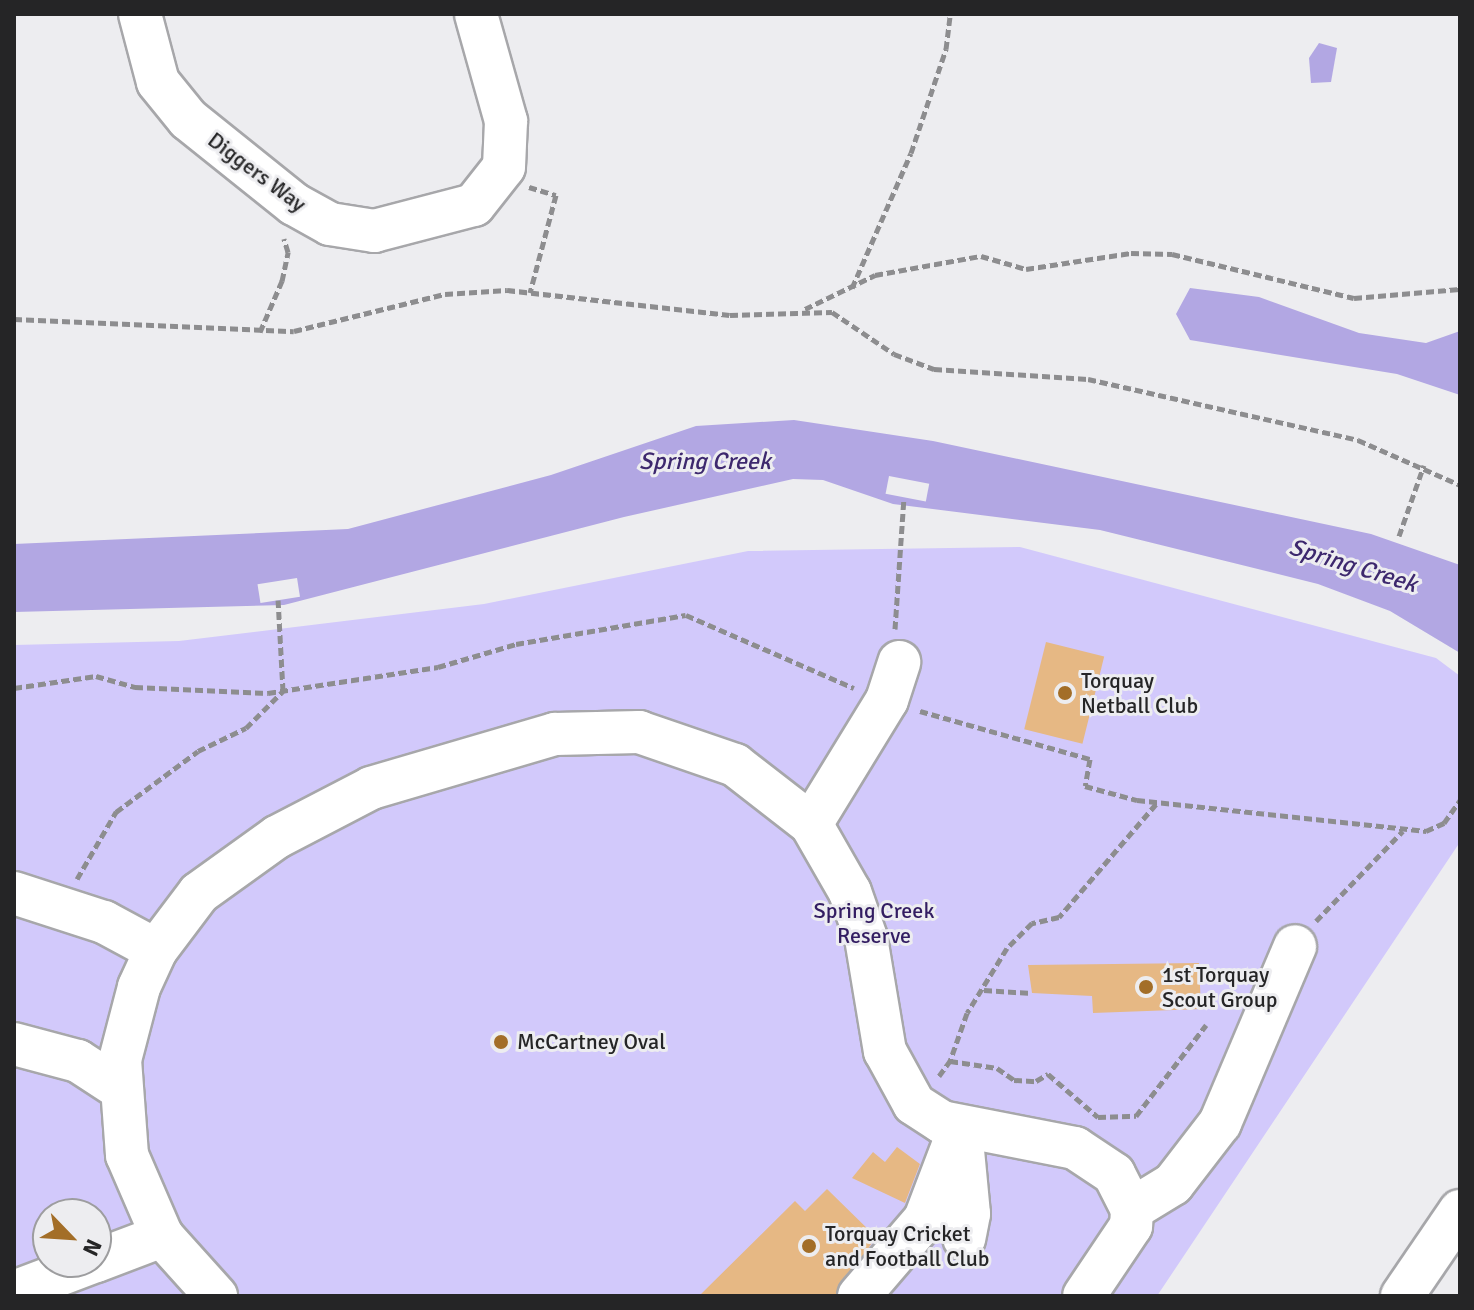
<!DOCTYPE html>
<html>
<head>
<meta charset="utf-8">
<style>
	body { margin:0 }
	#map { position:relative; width:1474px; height:1310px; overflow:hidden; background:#ededf0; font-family:Signika,sans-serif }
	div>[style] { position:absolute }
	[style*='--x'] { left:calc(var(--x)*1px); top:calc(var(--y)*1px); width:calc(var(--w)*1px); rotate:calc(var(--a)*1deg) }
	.green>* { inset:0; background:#d2c9fb }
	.water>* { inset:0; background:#b2a7e3 }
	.pier>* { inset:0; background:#ededf0; transform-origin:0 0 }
	.building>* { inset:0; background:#e6b884; transform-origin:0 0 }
	.path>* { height:5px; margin-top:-2.5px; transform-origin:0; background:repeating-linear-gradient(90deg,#8d8d8f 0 8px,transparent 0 12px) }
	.roads { filter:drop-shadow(2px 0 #a7a7aa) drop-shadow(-2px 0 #a7a7aa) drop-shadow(0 2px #a7a7aa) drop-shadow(0 -2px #a7a7aa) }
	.minor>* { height:42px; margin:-21px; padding:0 21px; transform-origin:21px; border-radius:21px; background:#fff }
	.dots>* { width:22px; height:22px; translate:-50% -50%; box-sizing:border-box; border:4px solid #ededf0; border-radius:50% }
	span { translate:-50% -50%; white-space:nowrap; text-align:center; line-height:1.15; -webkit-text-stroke:6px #ededf0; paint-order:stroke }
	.street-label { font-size:22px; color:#252526 }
	.poi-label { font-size:22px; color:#252526 }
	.left { translate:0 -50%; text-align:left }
	.park-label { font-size:22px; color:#331d62 }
	.water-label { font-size:24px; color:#3d286e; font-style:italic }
	.frame { position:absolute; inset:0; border:16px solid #252526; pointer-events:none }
	.north { position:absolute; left:32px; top:1198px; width:80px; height:80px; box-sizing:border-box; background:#ededf0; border:2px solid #9d9d9f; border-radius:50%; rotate:115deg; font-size:22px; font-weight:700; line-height:32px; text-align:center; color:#252526 }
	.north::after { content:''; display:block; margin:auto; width:28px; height:36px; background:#a36e28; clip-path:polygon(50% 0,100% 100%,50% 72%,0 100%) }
</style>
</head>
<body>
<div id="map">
	<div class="green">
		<div style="clip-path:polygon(evenodd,1020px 547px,1436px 658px,1460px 676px,1460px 842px,1157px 1296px,14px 1296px,14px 645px,179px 641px,484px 604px,748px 551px,1020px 547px,48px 1214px,96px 1214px,96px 1262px,48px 1262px,48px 1214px)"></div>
	</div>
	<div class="water">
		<div style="clip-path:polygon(1319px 43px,1337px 48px,1331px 82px,1311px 83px,1309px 58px)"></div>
		<div style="clip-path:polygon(1190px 288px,1259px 297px,1359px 333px,1426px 343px,1460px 331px,1460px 395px,1397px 374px,1190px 340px,1176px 314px)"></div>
		<div style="clip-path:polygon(794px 420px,933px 441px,1371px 534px,1460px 565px,1460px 653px,1390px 611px,1318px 584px,1100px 530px,893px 504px,823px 480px,793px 479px,624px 517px,284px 605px,14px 612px,14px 544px,348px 529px,551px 475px,696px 426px)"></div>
	</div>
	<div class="pier">
		<div style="left:889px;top:476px;width:41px;height:18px;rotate:11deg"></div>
		<div style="left:297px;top:578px;width:19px;height:40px;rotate:81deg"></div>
	</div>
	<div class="building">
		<div style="left:1046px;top:642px;width:60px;height:90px;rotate:14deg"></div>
		<div style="clip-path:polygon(1199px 963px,1201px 1009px,1093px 1013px,1092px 996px,1032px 993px,1028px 965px)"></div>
		<div style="clip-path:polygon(897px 1147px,920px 1164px,905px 1203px,852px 1178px,873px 1152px,885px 1162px)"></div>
		<div style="clip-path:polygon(827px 1189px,876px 1237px,836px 1296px,699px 1296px,795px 1201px,805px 1211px)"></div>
	</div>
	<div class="path">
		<div style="--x:529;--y:187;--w:28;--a:17"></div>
		<div style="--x:556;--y:195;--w:101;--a:104.9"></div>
		<div style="--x:852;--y:288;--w:147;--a:-66.4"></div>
		<div style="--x:911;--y:153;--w:110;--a:-71.4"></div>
		<div style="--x:946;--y:49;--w:35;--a:-83"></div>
		<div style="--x:805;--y:309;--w:78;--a:-25.9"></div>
		<div style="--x:875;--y:275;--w:108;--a:-10.2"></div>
		<div style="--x:981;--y:256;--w:47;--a:16.1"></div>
		<div style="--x:1026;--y:269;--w:106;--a:-8.7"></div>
		<div style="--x:1131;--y:253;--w:41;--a:1.4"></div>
		<div style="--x:1172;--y:254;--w:187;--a:13.6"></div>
		<div style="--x:1354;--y:298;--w:106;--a:-4.9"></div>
		<div style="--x:14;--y:319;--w:280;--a:2.5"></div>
		<div style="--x:294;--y:331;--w:155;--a:-13.8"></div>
		<div style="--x:445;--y:294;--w:62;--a:-3.7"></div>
		<div style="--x:507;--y:290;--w:224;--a:6.4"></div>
		<div style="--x:730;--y:315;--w:102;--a:-1.7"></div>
		<div style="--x:832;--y:312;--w:75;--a:34.1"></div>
		<div style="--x:894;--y:354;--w:43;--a:20.6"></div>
		<div style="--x:934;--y:369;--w:154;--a:3.7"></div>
		<div style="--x:1088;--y:379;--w:277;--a:12.7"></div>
		<div style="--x:1358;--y:440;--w:111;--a:23.8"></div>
		<div style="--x:260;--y:332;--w:56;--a:-66.7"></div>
		<div style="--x:282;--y:281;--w:30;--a:-78"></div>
		<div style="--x:288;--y:252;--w:14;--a:-107"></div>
		<div style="--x:1399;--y:536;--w:75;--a:-70.6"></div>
		<div style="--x:895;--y:629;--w:131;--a:-86.1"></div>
		<div style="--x:14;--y:688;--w:83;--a:-8.3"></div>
		<div style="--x:96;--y:676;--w:41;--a:15.8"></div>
		<div style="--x:135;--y:687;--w:133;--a:2.6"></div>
		<div style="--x:268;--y:693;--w:172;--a:-8.7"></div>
		<div style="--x:438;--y:667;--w:81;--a:-16.4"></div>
		<div style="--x:516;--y:644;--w:172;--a:-9.7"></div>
		<div style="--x:686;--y:615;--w:183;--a:23.5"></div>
		<div style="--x:920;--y:711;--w:177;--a:15.8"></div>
		<div style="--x:1090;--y:759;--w:27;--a:100"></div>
		<div style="--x:1085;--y:786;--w:54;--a:15.1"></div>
		<div style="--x:1137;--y:800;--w:291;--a:6.1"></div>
		<div style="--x:1426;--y:831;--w:20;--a:-24"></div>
		<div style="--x:1444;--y:823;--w:28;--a:-55"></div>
		<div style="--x:1156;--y:804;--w:149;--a:130.6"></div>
		<div style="--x:1059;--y:917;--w:28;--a:167"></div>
		<div style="--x:1032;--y:923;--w:35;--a:135"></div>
		<div style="--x:1007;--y:948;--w:76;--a:121.6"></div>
		<div style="--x:967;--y:1013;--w:51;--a:109.5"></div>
		<div style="--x:950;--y:1061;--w:48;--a:8.5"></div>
		<div style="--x:997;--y:1068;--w:21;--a:35"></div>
		<div style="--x:1014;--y:1080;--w:22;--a:3"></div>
		<div style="--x:1036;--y:1081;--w:14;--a:-30"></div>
		<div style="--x:1048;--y:1074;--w:66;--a:40.7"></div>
		<div style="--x:1098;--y:1117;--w:38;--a:-2"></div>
		<div style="--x:1136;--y:1116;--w:115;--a:-52.4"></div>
		<div style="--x:77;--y:879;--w:78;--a:-59.8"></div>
		<div style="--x:116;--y:812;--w:102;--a:-36.6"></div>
		<div style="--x:198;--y:751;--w:53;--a:-25.6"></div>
		<div style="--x:246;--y:728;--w:52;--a:-45"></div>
		<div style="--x:283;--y:691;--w:91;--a:-93.1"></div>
		<div style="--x:1316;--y:921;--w:125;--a:-46"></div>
		<div style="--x:984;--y:990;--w:48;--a:3.6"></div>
		<div style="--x:939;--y:1076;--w:19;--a:-54"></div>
	</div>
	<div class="roads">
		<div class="minor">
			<div style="--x:140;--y:14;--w:70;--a:75.2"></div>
			<div style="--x:158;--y:82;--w:48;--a:51"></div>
			<div style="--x:188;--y:119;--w:136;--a:38.7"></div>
			<div style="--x:294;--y:204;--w:41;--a:29.1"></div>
			<div style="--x:330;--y:224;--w:45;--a:9"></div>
			<div style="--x:374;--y:231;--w:103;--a:-14.6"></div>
			<div style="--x:474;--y:205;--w:48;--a:-51.7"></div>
			<div style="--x:504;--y:167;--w:46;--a:-87.5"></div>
			<div style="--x:506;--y:121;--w:111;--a:-105.7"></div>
			<div style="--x:811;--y:824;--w:145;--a:-58.5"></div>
			<div style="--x:887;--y:700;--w:40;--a:-72"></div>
			<div style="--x:14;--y:893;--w:95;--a:17.9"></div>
			<div style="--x:104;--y:922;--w:59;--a:28.3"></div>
			<div style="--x:14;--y:1044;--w:66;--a:14.9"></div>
			<div style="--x:78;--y:1061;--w:48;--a:33"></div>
			<div style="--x:962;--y:1140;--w:74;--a:84.6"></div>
			<div style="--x:969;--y:1214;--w:25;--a:101"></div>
			<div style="--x:1132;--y:1209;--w:48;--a:-31.4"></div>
			<div style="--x:1173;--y:1184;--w:77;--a:-52.4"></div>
			<div style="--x:1220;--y:1123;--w:192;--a:-67"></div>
			<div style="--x:162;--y:1236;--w:88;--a:-113.4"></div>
			<div style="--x:127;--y:1155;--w:95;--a:-94.2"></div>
			<div style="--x:120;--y:1060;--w:75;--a:-75.4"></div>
			<div style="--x:139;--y:987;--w:41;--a:-65.3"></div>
			<div style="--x:156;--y:950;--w:71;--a:-53"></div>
			<div style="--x:199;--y:893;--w:96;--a:-35.7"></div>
			<div style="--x:277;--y:837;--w:106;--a:-27.5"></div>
			<div style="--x:371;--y:788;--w:192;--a:-16.4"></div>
			<div style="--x:555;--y:734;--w:84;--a:-1.4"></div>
			<div style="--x:639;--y:732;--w:102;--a:19"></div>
			<div style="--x:735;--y:765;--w:96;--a:37.8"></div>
			<div style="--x:811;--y:824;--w:78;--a:60.2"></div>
			<div style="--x:850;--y:892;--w:49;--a:70.8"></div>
			<div style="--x:866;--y:938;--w:115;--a:80.5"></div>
			<div style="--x:885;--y:1051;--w:60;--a:61.3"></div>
			<div style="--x:914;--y:1104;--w:33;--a:33"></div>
			<div style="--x:942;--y:1122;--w:136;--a:11.1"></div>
			<div style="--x:1075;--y:1148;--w:47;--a:33.7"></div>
			<div style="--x:1114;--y:1174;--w:39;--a:63"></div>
			<div style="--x:1132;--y:1209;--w:17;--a:93"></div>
			<div style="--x:1131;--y:1226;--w:84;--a:123.9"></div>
			<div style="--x:96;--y:1261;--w:71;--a:-20.7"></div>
			<div style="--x:162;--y:1236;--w:81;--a:48"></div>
			<div style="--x:14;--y:1292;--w:85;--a:-20.8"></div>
			<div style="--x:859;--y:1296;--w:101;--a:-49.4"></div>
			<div style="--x:925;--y:1219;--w:98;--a:-69.2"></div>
			<div style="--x:1402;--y:1296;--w:103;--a:-55.7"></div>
		</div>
	</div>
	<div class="dots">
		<div style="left:1065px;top:693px;background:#a36e28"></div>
		<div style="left:1146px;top:987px;background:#a36e28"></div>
		<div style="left:501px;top:1042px;background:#a36e28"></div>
		<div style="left:809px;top:1246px;background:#a36e28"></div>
	</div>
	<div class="street-label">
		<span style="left:257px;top:172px;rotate:37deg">Diggers Way</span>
	</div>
	<div class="poi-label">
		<span class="left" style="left:1081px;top:693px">Torquay<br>Netball Club</span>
		<span class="left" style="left:1162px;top:987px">1st Torquay<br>Scout Group</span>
		<span class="left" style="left:517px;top:1042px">McCartney Oval</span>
		<span class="left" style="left:825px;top:1246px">Torquay Cricket<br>and Football Club</span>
	</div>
	<div class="park-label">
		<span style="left:874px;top:923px">Spring Creek<br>Reserve</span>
	</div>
	<div class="water-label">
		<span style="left:705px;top:462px">Spring Creek</span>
		<span style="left:1353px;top:566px;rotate:17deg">Spring Creek</span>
	</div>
	<div class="frame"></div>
	<div class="north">N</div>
</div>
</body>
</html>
